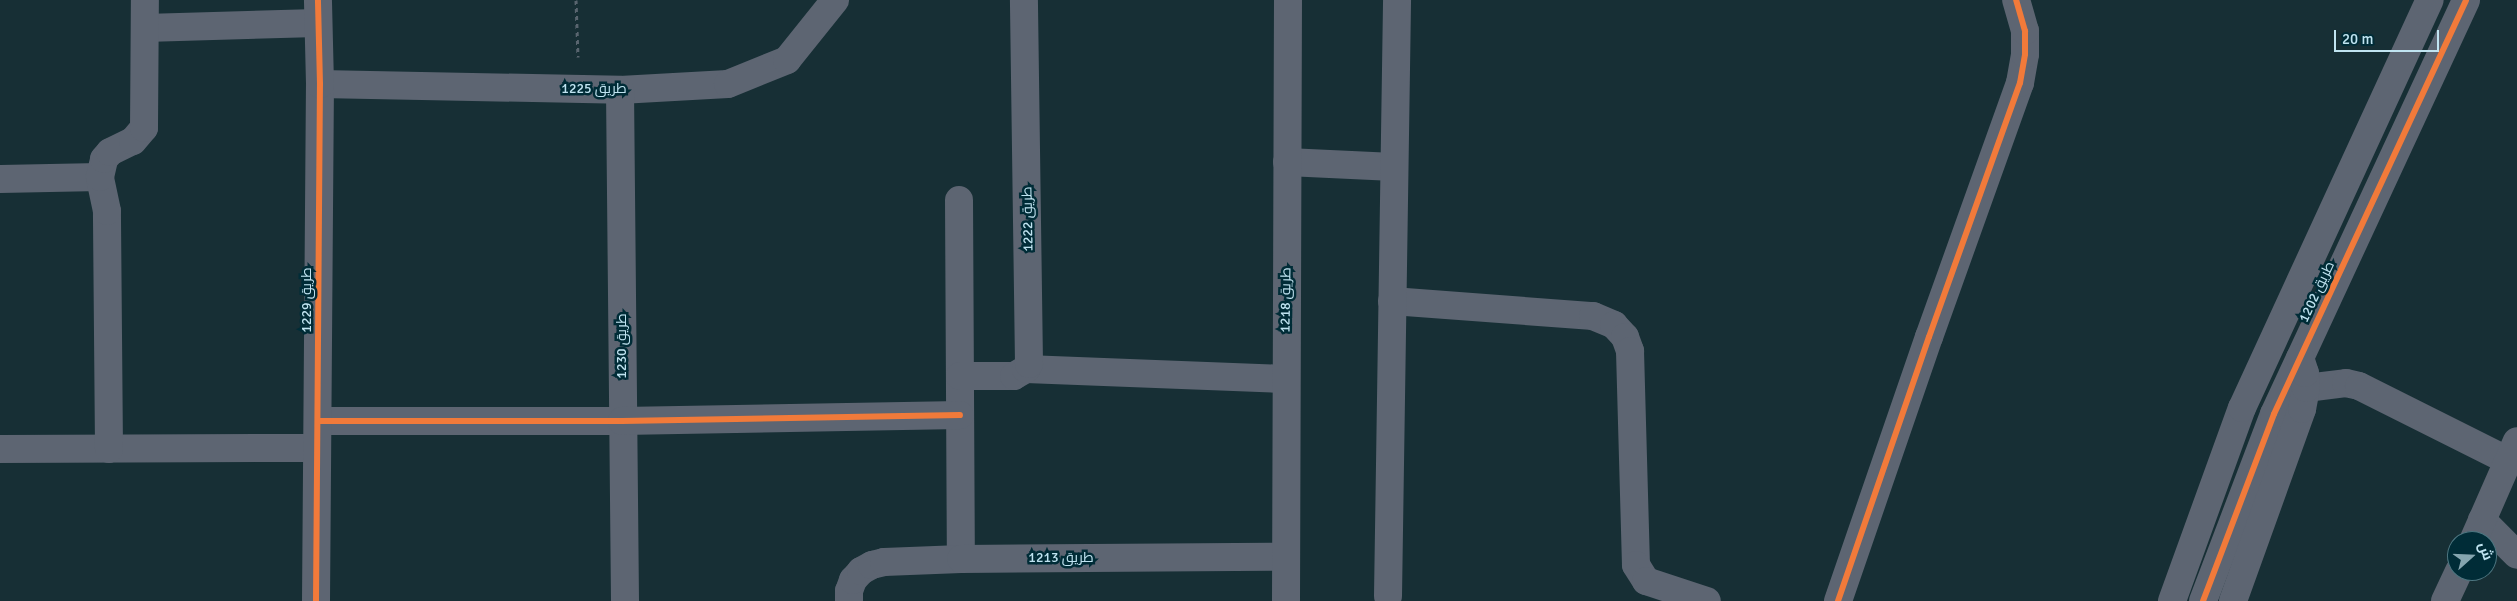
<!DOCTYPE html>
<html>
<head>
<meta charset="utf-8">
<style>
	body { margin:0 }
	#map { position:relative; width:2517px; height:601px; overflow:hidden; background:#172f35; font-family:Signika,Cairo,sans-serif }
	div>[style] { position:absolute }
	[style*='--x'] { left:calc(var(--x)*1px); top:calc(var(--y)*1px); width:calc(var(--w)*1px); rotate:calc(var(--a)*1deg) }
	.path>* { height:3px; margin-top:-1.5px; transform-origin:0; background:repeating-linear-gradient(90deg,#59656f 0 4px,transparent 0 8px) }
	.minor>* { height:28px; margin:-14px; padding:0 14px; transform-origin:14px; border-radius:14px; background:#5d6572 }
	.cycleway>* { height:6px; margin:-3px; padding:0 3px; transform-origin:3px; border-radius:3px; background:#f17a3a }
	span { translate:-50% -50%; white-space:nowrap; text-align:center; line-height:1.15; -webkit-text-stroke:5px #002c37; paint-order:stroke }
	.street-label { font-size:14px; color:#c0e4f1 }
	.north { position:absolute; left:2447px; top:531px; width:50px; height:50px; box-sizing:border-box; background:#002c37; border:1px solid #4d7681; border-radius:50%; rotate:70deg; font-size:14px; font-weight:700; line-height:20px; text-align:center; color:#c0e4f1 }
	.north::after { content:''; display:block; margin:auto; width:18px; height:22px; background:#85a5af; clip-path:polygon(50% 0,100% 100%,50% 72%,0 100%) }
	.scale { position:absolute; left:2334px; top:30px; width:105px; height:22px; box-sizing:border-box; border:2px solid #c0e4f1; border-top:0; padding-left:6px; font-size:15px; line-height:18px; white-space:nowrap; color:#c0e4f1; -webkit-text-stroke:4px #002c37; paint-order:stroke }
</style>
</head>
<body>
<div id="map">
	<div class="path">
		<div style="--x:576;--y:0;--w:57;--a:88"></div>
	</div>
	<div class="minor">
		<div style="--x:145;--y:28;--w:172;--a:-1.7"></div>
		<div style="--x:320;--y:84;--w:300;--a:1.1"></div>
		<div style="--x:620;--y:90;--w:108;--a:-3.2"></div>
		<div style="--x:728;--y:84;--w:64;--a:-22.1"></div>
		<div style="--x:787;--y:60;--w:77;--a:-51.3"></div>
		<div style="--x:620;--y:90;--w:511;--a:89.44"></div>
		<div style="--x:1287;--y:162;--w:107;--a:2.7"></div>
		<div style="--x:0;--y:179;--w:100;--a:-1.1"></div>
		<div style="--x:959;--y:200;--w:359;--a:89.7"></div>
		<div style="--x:1392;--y:301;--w:202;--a:4.3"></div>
		<div style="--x:1593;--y:316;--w:23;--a:23"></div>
		<div style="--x:1614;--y:325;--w:16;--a:47"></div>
		<div style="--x:1625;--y:337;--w:15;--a:70"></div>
		<div style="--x:1630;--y:351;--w:214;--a:88.4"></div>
		<div style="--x:1636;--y:565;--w:19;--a:58"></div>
		<div style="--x:1646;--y:581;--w:64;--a:18.2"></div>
		<div style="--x:1026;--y:369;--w:259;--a:2.2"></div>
		<div style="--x:960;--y:376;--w:54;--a:0"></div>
		<div style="--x:1014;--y:376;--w:14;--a:-30"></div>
		<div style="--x:1026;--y:369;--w:6;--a:-59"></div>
		<div style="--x:1029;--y:364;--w:364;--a:-90.8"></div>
		<div style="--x:2306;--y:388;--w:40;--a:-7.1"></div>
		<div style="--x:2346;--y:383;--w:13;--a:13"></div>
		<div style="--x:2359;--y:386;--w:168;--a:26.6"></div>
		<div style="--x:319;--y:421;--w:303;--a:0"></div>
		<div style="--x:622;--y:421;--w:338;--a:-1"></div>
		<div style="--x:0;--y:449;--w:317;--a:-0.2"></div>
		<div style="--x:109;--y:449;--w:238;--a:-90.5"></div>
		<div style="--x:107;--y:211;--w:35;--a:-102"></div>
		<div style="--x:100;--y:177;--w:18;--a:-77"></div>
		<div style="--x:104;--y:159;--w:9;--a:-49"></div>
		<div style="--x:110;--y:152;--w:25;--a:-26"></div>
		<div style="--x:133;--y:141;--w:17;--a:-50"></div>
		<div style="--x:144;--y:128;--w:128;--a:-89.6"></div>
		<div style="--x:2482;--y:520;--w:49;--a:45"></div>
		<div style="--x:2473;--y:541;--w:109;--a:-66.3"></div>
		<div style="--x:1388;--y:596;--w:596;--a:-89.13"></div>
		<div style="--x:316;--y:601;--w:517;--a:-89.56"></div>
		<div style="--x:320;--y:84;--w:84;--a:-91.4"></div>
		<div style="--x:849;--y:601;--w:10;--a:-90"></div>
		<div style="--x:849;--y:591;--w:12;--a:-70"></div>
		<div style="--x:853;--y:580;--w:12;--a:-48"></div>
		<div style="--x:861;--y:571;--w:13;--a:-29"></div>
		<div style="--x:872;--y:565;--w:12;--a:-14"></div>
		<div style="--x:884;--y:562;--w:77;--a:-2.2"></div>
		<div style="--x:961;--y:559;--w:325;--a:-0.4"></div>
		<div style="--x:1286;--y:601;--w:601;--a:-89.81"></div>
		<div style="--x:1838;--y:601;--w:279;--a:-71"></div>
		<div style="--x:1929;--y:337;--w:270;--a:-70.3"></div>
		<div style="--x:2020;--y:83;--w:29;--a:-80"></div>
		<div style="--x:2025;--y:54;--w:23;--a:-90"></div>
		<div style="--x:2025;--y:31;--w:32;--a:-106"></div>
		<div style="--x:2172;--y:601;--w:205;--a:-70.1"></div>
		<div style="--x:2242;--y:408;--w:449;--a:-65.3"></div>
		<div style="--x:2203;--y:601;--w:200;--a:-69.2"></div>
		<div style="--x:2274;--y:414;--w:456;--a:-65.1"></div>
		<div style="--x:2233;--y:601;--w:204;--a:-70.2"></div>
		<div style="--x:2302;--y:409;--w:21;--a:-79"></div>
		<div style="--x:2306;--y:388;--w:15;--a:-94"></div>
		<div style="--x:2305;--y:373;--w:16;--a:-108"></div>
		<div style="--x:2445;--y:601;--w:33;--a:-65"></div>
	</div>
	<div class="cycleway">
		<div style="--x:319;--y:421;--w:303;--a:0"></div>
		<div style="--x:622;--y:421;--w:338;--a:-1"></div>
		<div style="--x:316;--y:601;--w:517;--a:-89.56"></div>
		<div style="--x:320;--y:84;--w:84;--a:-91.4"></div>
		<div style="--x:1838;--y:601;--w:279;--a:-71"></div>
		<div style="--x:1929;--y:337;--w:270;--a:-70.3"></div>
		<div style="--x:2020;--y:83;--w:29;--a:-80"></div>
		<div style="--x:2025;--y:54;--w:23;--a:-90"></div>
		<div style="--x:2025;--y:31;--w:32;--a:-106"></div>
		<div style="--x:2203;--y:601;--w:200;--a:-69.2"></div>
		<div style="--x:2274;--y:414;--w:456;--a:-65.1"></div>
	</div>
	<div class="street-label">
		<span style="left:594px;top:89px">طريق 1225</span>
		<span style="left:1028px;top:219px;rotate:-91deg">طريق 1222</span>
		<span style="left:2317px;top:292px;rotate:-65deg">طريق 1202</span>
		<span style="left:307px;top:300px;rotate:-90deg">طريق 1229</span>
		<span style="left:1286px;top:300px;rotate:-89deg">طريق 1218</span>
		<span style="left:622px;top:346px;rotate:-90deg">طريق 1230</span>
		<span style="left:1061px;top:558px">طريق 1213</span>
	</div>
	<div class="north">ش</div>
	<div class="scale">20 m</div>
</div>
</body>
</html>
